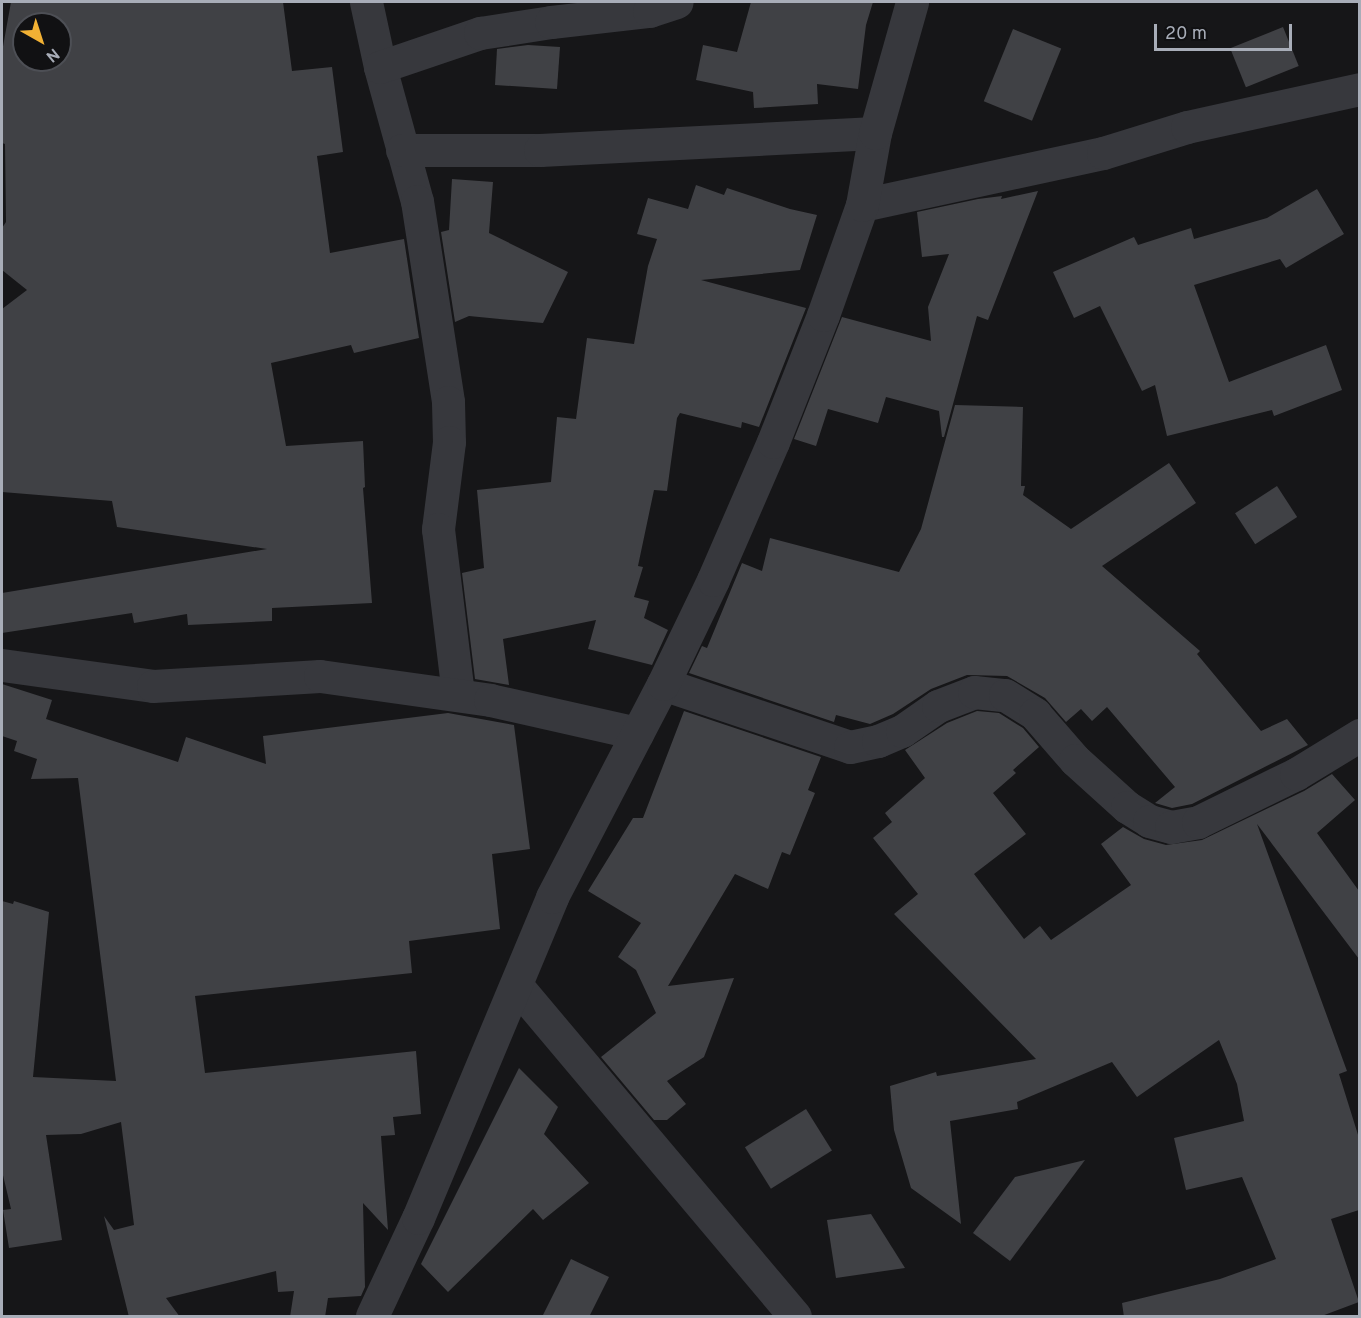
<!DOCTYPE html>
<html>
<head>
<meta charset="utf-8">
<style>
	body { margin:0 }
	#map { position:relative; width:1361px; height:1318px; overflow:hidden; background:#161618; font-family:Overpass,sans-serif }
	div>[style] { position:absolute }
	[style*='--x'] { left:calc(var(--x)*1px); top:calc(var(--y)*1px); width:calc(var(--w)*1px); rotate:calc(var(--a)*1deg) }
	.building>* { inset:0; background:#404145; transform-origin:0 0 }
	.minor>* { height:33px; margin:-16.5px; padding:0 16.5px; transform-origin:16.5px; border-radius:16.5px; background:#37383d }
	span { translate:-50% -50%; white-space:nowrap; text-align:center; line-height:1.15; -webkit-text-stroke:4.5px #111113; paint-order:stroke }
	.frame { position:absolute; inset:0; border:3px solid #a8adb8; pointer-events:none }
	.north { position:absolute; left:12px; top:12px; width:60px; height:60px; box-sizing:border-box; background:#111113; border:2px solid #4d4f55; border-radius:50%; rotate:141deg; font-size:16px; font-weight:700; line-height:24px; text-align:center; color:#a8adb8 }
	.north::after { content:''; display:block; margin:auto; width:21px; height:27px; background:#f2b134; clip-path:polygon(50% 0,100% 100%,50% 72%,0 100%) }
	.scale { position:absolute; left:1154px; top:24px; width:138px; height:27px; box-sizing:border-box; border:3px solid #a8adb8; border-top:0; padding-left:8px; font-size:18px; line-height:21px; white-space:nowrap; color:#a8adb8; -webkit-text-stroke:4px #111113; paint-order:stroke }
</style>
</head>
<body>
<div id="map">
	<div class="building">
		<div style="clip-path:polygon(evenodd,11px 2px,283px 2px,292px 71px,332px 67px,343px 152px,317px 156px,330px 253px,404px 239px,419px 338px,354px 353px,351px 345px,271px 363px,286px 446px,363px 441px,365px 487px,363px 488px,372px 603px,272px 608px,272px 621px,188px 625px,187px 614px,134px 623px,132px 613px,2px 633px,2px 593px,267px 549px,117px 527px,112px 501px,2px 492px,2px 309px,27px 290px,2px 270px,2px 228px,6px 222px,5px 144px,2px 143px,2px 52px,11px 2px,24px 24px,60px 24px,60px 60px,24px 60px,24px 24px)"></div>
		<div style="clip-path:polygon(751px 2px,873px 2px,866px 25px,858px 89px,817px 84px,818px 104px,754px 108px,753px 92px,696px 80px,703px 45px,737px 52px)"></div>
		<div style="left:1283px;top:27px;width:42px;height:57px;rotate:68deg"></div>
		<div style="left:1013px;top:29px;width:52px;height:78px;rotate:22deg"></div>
		<div style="clip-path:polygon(528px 45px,560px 47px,557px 89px,495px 85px,497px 49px)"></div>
		<div style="clip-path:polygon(452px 179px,493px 182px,489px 233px,568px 272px,543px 323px,469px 316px,455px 322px,441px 232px,449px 230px)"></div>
		<div style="clip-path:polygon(696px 185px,724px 195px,727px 188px,790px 209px,817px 215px,800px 270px,701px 280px,806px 308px,759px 427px,742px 422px,741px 428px,680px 413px,677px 418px,667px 491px,654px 490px,638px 566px,643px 567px,634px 597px,649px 601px,644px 618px,668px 630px,652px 665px,588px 649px,596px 620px,503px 639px,509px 685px,475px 679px,462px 573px,484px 568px,477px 490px,551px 482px,557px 417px,576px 419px,587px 338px,634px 344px,648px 266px,657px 239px,637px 234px,648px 198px,688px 209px)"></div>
		<div style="clip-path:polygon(1317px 189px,1344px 234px,1286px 268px,1280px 259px,1194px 285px,1229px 382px,1326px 345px,1342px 390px,1274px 416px,1272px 410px,1167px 436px,1155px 385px,1142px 391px,1100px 306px,1074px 318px,1053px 272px,1134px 237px,1138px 245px,1191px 228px,1194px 239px,1267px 218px)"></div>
		<div style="clip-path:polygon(1038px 191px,988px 320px,977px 316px,944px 437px,942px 437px,939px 411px,886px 397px,878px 423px,828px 409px,816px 446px,794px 439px,842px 317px,931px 341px,928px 307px,949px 254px,922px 257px,917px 212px,978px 199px,1002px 196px,1001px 199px)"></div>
		<div style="clip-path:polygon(955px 405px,1023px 407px,1021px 486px,1025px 486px,1023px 495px,1071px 529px,1169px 463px,1196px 503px,1102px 566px,1200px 651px,1197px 654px,1261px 731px,1287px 719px,1308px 745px,1192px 804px,1172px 808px,1155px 803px,1175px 787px,1107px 707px,1092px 721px,1081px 709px,1066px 722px,1045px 698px,1007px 676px,967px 675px,931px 689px,893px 714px,870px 724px,836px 715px,834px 722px,689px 673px,702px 646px,707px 648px,742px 563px,762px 571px,770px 538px,899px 572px,921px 529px)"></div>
		<div style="left:1277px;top:486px;width:37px;height:50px;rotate:57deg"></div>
		<div style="clip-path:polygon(2px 684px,52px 700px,46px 719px,178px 762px,186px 737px,266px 764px,263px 736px,448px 713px,514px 725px,530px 849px,492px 854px,500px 929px,409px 941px,412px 973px,195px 996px,205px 1073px,416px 1051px,421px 1114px,393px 1117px,395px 1135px,381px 1136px,388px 1230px,363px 1203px,365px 1287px,361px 1296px,328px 1298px,325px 1317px,290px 1317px,294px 1291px,278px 1292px,276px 1271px,166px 1298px,180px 1317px,129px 1317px,104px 1216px,114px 1230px,134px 1225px,121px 1122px,81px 1134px,46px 1135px,62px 1240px,9px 1248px,3px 1210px,11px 1209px,2px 1171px,2px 901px,13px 904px,14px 901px,49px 912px,33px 1077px,116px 1081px,78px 778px,31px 779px,37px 759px,14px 751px,17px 741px,2px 736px)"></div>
		<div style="clip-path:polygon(684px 711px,821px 757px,808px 790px,815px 793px,790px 855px,782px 852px,768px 889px,735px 874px,668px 986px,734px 978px,704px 1057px,667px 1081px,686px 1104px,667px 1120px,654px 1120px,601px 1057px,656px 1013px,636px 970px,618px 957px,641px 923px,588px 891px,633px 818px,643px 818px)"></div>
		<div style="clip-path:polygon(977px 711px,999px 713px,1023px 728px,1039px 747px,1013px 770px,1016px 773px,993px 793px,1026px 834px,974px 874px,1024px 939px,1040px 926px,1051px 940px,1131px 885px,1101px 844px,1123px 827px,1144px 839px,1166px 845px,1202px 840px,1304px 791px,1332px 774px,1355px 800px,1317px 833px,1359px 891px,1359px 959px,1257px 824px,1347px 1071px,1339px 1074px,1359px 1138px,1359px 1210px,1331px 1219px,1359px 1302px,1319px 1317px,1124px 1317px,1122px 1303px,1220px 1279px,1276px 1259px,1242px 1177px,1186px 1190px,1174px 1138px,1244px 1121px,1237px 1084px,1219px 1040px,1137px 1097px,1112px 1062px,1017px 1102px,1018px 1109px,950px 1121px,961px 1224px,911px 1188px,894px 1130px,890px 1086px,936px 1072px,937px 1076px,1036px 1059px,894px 914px,918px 894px,873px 838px,892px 822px,885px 813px,925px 778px,905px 750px,947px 723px)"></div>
		<div style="clip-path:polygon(519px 1068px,558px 1107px,544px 1134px,589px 1183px,543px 1220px,533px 1209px,448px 1292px,421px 1264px)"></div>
		<div style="left:806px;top:1109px;width:49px;height:72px;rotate:58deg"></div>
		<div style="clip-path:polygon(1085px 1160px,1010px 1261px,973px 1233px,1015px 1177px)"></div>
		<div style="clip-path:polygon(871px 1214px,905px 1268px,836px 1278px,827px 1220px)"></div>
		<div style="clip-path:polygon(571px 1259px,609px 1277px,589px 1317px,542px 1317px)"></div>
	</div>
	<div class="minor">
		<div style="--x:366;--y:2;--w:66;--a:77.8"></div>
		<div style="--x:380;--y:67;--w:139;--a:74.6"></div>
		<div style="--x:417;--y:201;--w:203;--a:81.2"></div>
		<div style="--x:448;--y:402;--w:40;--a:88.6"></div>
		<div style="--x:449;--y:442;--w:88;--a:97.2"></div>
		<div style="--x:438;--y:529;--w:167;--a:83.1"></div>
		<div style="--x:380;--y:67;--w:106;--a:-18.8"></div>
		<div style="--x:480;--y:33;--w:72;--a:-8.8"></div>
		<div style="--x:551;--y:22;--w:99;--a:-6.4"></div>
		<div style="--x:649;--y:11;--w:29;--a:-18"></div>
		<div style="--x:402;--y:150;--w:138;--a:0"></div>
		<div style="--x:540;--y:150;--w:335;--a:-2.9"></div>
		<div style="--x:862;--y:205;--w:247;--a:-12.2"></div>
		<div style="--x:1103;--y:153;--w:88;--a:-17.2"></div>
		<div style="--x:1187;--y:127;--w:177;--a:-12.4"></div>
		<div style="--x:2;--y:665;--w:152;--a:7.9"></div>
		<div style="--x:153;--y:686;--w:167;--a:-3.4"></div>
		<div style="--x:320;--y:676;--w:172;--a:8"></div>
		<div style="--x:490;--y:700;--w:151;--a:12.7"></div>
		<div style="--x:663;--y:684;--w:197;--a:18.6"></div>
		<div style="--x:850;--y:747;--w:29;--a:-12"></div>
		<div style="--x:878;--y:741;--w:26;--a:-23"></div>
		<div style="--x:902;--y:731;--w:44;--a:-34.8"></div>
		<div style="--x:938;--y:706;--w:39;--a:-21"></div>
		<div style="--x:974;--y:692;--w:31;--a:6"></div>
		<div style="--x:1005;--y:695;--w:36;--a:32"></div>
		<div style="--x:1035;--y:714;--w:61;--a:49"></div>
		<div style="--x:1075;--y:760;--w:70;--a:42.1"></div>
		<div style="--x:1127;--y:807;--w:26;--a:32"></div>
		<div style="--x:1149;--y:821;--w:23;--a:15"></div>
		<div style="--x:1171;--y:827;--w:27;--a:-10"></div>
		<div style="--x:1198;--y:822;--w:109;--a:-26.1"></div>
		<div style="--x:1296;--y:774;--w:75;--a:-31.4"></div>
		<div style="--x:516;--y:985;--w:433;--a:49.9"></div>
		<div style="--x:372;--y:1316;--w:108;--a:-64.9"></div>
		<div style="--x:418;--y:1218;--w:348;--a:-67.3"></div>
		<div style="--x:552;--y:897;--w:240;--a:-62.5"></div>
		<div style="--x:663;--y:684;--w:115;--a:-64.3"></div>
		<div style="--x:713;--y:580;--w:150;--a:-66.5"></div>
		<div style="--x:773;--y:442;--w:136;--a:-68.5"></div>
		<div style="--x:823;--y:315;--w:117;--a:-70.5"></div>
		<div style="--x:862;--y:205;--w:73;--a:-79.8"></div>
		<div style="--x:875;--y:133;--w:136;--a:-74.2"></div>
	</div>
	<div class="frame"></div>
	<div class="north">N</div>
	<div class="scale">20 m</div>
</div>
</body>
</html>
